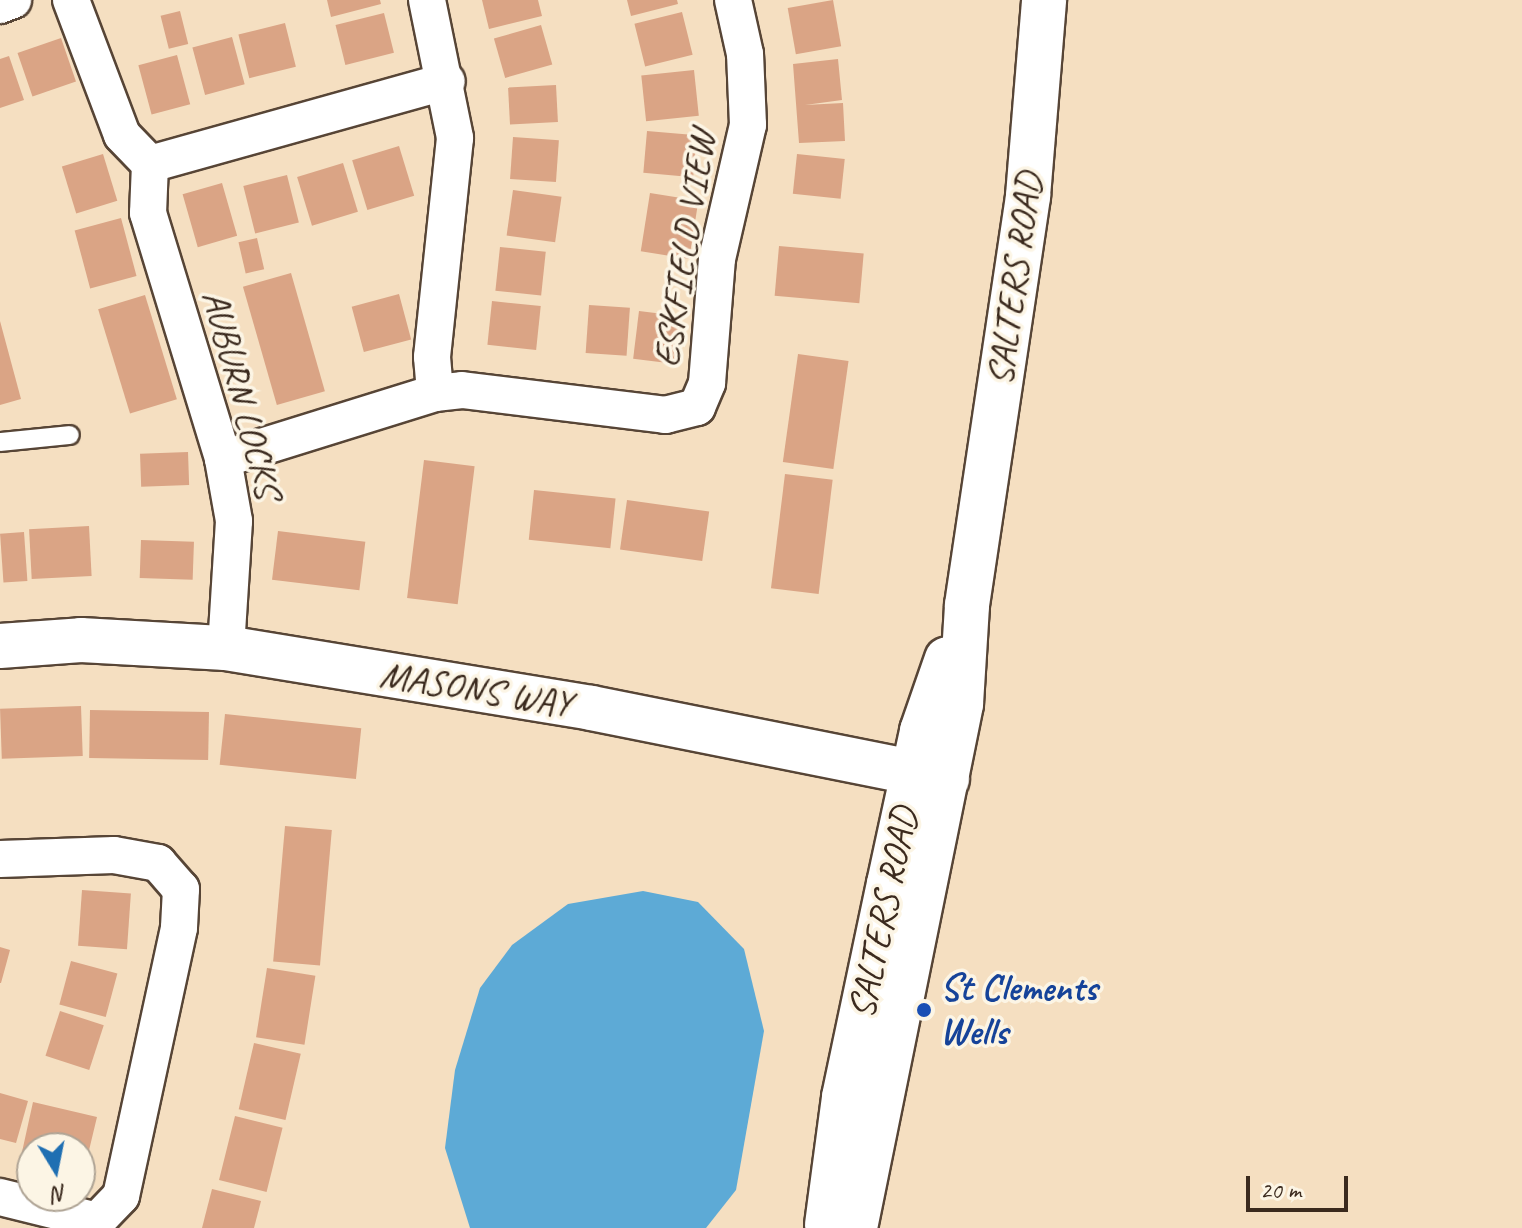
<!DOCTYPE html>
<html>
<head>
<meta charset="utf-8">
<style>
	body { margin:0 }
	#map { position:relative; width:1522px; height:1228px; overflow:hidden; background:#f5dfc1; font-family:Caveat,sans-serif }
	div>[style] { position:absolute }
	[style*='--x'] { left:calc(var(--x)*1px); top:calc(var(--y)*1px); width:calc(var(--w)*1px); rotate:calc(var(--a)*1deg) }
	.water>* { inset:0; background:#5daad6 }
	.building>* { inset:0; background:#daa485; transform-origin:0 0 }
	.roads { filter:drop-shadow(2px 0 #574536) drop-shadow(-2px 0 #574536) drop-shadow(0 2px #574536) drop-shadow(0 -2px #574536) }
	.service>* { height:18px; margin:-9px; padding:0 9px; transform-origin:9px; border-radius:9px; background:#fff }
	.minor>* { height:36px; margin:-18px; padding:0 18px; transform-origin:18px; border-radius:18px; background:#fff }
	.tertiary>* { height:44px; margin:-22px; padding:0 22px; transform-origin:22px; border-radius:22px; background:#fff }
	.primary>* { height:44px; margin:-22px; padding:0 22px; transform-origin:22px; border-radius:22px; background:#fff }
	.dots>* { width:22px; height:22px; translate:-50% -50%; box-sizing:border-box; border:4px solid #fcf5e5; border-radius:50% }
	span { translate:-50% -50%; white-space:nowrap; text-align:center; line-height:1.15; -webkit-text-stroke:7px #fcf5e5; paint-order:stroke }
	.street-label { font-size:38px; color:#3b2a1e }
	.transit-label { font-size:38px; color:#164399; font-weight:700 }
	.left { translate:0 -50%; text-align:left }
	.north { position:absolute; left:16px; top:1132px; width:80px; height:80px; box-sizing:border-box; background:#fcf5e5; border:2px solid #afa495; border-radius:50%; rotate:170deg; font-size:22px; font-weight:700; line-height:32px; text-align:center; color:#3b2a1e }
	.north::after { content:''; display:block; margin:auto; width:28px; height:36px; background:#1f6fb2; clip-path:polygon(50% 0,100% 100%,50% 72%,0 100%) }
	.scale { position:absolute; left:1246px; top:1176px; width:102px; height:36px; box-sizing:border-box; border:4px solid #3b2a1e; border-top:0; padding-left:10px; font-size:24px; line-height:28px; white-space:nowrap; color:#3b2a1e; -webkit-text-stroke:6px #fcf5e5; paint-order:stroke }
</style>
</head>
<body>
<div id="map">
	<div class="water">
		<div style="clip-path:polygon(643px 891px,698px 902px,744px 949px,764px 1031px,736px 1190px,706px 1228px,470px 1228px,445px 1148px,455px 1070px,480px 988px,512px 945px,568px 904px)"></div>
	</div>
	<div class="building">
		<div style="clip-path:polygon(327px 0,380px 0,381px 4px,331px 17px)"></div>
		<div style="clip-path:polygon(482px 0,538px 0,542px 16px,489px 29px)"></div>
		<div style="clip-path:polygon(627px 0,677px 0,678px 4px,631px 16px)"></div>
		<div style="left:833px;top:0;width:47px;height:46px;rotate:80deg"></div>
		<div style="left:180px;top:11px;width:34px;height:20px;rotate:76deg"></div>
		<div style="left:682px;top:12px;width:44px;height:49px;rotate:76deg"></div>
		<div style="left:384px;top:13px;width:41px;height:50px;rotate:76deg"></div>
		<div style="left:285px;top:23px;width:45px;height:48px;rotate:76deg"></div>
		<div style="left:541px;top:25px;width:41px;height:49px;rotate:74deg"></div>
		<div style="left:232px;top:37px;width:49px;height:41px;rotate:75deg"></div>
		<div style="left:61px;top:38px;width:46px;height:46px;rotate:71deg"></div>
		<div style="left:177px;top:55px;width:51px;height:40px;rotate:75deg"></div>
		<div style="clip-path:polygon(9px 56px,24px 100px,0 108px,0 59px)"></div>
		<div style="clip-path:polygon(838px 59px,842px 100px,805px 105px,843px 103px,845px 141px,799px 143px,793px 64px)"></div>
		<div style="left:694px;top:70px;width:46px;height:53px;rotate:84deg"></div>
		<div style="left:556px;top:85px;width:37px;height:48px;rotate:87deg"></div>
		<div style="left:647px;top:131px;width:50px;height:42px;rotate:5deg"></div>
		<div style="left:513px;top:137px;width:46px;height:42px;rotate:4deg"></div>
		<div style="left:399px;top:146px;width:52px;height:49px;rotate:73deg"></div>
		<div style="left:103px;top:154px;width:49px;height:43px;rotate:73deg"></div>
		<div style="left:797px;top:154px;width:48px;height:40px;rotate:6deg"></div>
		<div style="left:343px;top:163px;width:51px;height:48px;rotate:73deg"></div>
		<div style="left:287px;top:175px;width:49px;height:45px;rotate:76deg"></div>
		<div style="left:222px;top:183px;width:55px;height:41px;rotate:74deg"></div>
		<div style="left:513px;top:190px;width:49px;height:46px;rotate:8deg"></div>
		<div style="left:650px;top:193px;width:49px;height:59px;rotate:9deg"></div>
		<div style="left:121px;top:218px;width:60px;height:48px;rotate:75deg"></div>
		<div style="left:257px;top:238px;width:32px;height:19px;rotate:77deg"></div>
		<div style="left:779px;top:246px;width:85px;height:50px;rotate:5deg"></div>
		<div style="left:500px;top:247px;width:46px;height:44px;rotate:6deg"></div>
		<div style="left:291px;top:273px;width:123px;height:50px;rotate:74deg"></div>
		<div style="left:399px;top:294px;width:47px;height:49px;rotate:75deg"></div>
		<div style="left:145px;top:295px;width:109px;height:49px;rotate:73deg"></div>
		<div style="left:492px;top:301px;width:49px;height:44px;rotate:6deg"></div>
		<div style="left:589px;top:305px;width:41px;height:48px;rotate:4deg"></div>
		<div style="left:639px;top:311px;width:43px;height:48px;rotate:7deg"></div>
		<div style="clip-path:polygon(0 321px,21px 399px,0 405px)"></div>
		<div style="left:798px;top:354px;width:51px;height:109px;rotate:8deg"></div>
		<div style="left:188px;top:452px;width:33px;height:48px;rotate:88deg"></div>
		<div style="left:424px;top:460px;width:51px;height:139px;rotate:7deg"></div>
		<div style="left:785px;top:474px;width:48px;height:115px;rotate:7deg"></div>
		<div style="left:534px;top:490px;width:82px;height:50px;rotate:6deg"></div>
		<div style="left:627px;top:500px;width:83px;height:50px;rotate:8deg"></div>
		<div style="left:89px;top:526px;width:50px;height:60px;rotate:87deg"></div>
		<div style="left:278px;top:531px;width:88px;height:49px;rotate:7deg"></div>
		<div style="left:24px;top:532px;width:49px;height:24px;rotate:86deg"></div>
		<div style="left:141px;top:540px;width:53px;height:38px;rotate:2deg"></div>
		<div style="left:81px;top:706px;width:50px;height:81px;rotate:88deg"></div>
		<div style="left:90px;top:710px;width:119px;height:48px;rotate:1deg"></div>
		<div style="left:225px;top:714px;width:137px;height:51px;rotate:6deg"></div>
		<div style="left:285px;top:826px;width:47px;height:136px;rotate:5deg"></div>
		<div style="left:82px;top:890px;width:49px;height:56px;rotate:4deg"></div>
		<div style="clip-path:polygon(0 947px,10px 950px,1px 983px,0 983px)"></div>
		<div style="left:71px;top:961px;width:48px;height:45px;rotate:15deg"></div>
		<div style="left:267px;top:968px;width:49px;height:70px;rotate:9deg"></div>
		<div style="left:60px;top:1011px;width:46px;height:47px;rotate:18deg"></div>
		<div style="left:254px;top:1043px;width:48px;height:68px;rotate:13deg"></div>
		<div style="clip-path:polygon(0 1093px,28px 1101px,16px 1143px,0 1139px)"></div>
		<div style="clip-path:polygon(33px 1102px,97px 1117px,85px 1167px,80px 1166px,80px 1148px,22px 1152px)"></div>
		<div style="left:235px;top:1116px;width:49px;height:66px;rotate:14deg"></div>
		<div style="clip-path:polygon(212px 1189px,261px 1201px,254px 1228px,202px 1228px)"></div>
	</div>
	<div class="roads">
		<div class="service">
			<div style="--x:0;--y:442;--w:70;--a:-5.7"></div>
		</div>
		<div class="minor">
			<div style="--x:71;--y:0;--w:144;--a:69.3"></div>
			<div style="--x:122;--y:135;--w:40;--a:46"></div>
			<div style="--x:427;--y:0;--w:141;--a:78.5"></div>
			<div style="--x:455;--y:138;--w:220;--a:96"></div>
			<div style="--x:432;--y:357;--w:36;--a:85"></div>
			<div style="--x:0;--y:5;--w:14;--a:-21"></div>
			<div style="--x:150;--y:164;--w:49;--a:92.3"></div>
			<div style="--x:148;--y:213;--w:257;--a:73"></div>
			<div style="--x:223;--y:459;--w:63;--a:79.9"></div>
			<div style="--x:234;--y:521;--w:127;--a:93.6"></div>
			<div style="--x:150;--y:164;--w:308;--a:-15.6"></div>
			<div style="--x:223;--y:459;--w:222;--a:-17.3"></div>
			<div style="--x:435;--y:393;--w:27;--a:-6"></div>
			<div style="--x:462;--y:390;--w:205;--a:7"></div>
			<div style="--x:665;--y:415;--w:33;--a:-14"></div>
			<div style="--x:697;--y:407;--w:26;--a:-67"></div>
			<div style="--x:707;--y:383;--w:124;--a:-85.4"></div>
			<div style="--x:717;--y:259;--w:138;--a:-77"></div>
			<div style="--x:748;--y:125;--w:71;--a:-92.4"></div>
			<div style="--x:745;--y:54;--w:55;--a:-102.5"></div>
			<div style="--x:0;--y:859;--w:114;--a:-2"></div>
			<div style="--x:114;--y:855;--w:45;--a:10.3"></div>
			<div style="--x:158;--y:863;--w:35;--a:49"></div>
			<div style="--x:181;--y:889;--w:39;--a:93"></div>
			<div style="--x:179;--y:928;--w:274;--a:102.2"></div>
			<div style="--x:121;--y:1196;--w:35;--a:134"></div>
			<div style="--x:97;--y:1221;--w:100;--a:-166.1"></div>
		</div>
		<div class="tertiary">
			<div style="--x:0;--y:646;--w:81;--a:-4.2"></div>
			<div style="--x:81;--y:640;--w:145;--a:3.2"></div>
			<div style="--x:226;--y:648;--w:370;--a:9.3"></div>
			<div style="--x:591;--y:708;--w:363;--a:11.3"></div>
		</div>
		<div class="primary">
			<div style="--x:827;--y:1225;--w:129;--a:-82.4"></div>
			<div style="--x:844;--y:1097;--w:218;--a:-78.1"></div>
			<div style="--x:889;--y:884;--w:157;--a:-77.8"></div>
			<div style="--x:922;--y:731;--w:76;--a:-70.9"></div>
			<div style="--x:855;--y:1228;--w:535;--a:-78.56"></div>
			<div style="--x:961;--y:704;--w:99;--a:-86.5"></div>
			<div style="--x:967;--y:605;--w:414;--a:-81.5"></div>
			<div style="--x:1028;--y:196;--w:197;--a:-85.3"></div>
		</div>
	</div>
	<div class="dots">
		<div style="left:924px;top:1010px;background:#1a4fb4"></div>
	</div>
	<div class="street-label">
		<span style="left:684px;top:249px;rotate:-81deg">ESKFIELD VIEW</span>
		<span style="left:1014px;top:279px;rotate:-82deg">SALTERS ROAD</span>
		<span style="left:242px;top:394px;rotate:75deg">AUBURN LOCKS</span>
		<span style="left:476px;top:689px;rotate:9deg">MASONS WAY</span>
		<span style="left:883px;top:913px;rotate:-78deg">SALTERS ROAD</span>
	</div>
	<div class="transit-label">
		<span class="left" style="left:940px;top:1010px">St Clements<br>Wells</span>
	</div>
	<div class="north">N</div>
	<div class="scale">20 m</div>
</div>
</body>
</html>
